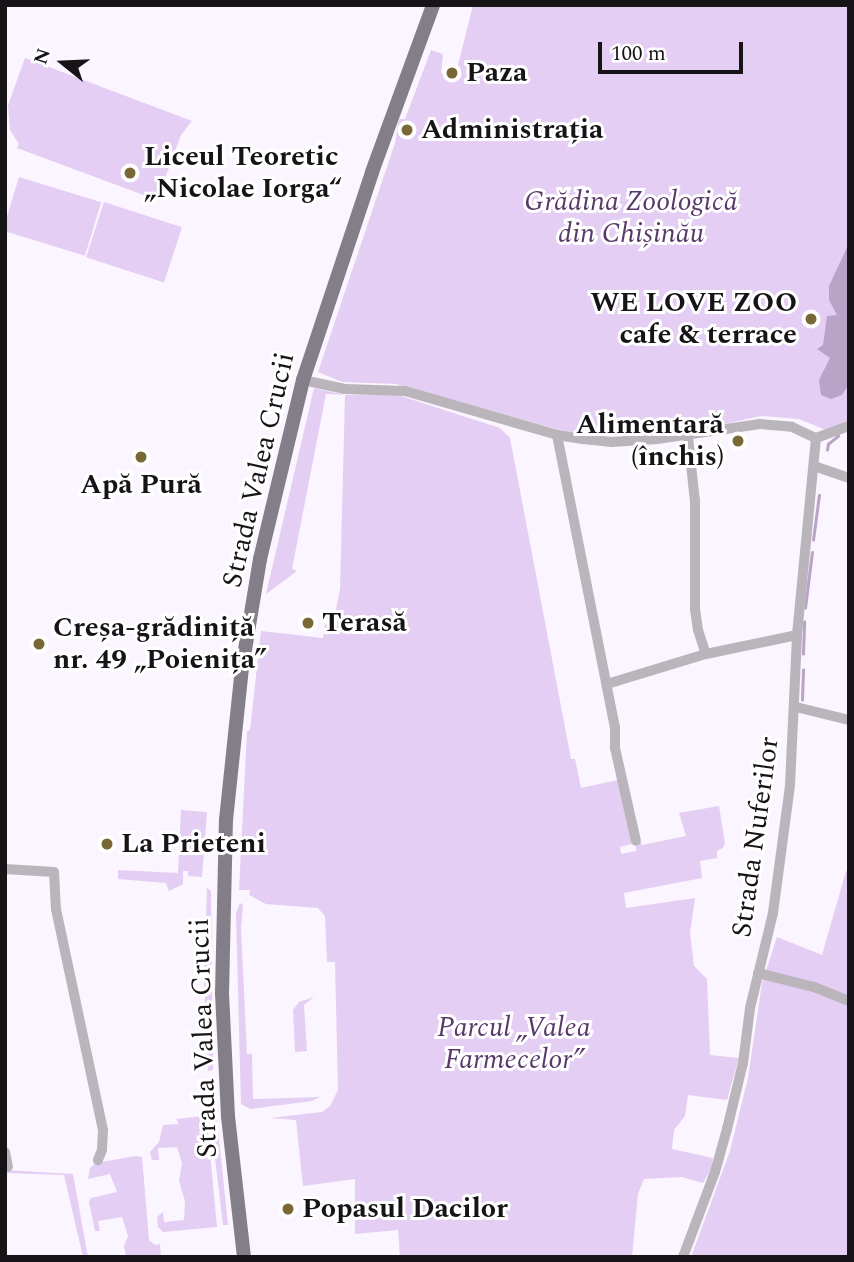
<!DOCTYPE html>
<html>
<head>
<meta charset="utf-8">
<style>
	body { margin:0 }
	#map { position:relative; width:854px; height:1262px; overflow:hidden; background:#faf5fe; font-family:Spectral,serif }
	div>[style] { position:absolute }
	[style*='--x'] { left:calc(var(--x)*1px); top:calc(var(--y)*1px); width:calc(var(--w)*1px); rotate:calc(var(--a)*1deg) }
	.green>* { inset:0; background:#e4cef3; transform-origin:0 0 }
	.water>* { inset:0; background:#b9a3c7 }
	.stream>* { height:2.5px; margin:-1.25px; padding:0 1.25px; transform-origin:1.25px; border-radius:1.25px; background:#b9a3c7 }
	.minor>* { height:10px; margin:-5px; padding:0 5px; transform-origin:5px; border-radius:5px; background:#b9b5bb }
	.primary>* { height:14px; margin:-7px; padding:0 7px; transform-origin:7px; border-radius:7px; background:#847e88 }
	.dots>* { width:19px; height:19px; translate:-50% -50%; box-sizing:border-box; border:4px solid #fff; border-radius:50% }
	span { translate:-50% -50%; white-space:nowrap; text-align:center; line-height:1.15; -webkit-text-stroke:6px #fff; paint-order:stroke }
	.poi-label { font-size:28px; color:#171418; font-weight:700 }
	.left { translate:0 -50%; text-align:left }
	.right { translate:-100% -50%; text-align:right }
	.park-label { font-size:28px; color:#583969; font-style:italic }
	.street-label { font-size:28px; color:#171418 }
	.frame { position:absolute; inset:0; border:7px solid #171418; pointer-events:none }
	.north { position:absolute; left:28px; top:28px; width:70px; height:70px; -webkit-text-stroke:5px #fff; paint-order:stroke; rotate:288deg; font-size:19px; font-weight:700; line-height:28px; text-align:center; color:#171418 }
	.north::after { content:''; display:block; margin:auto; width:24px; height:32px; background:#171418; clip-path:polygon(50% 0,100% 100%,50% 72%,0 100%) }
	.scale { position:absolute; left:598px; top:42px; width:145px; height:32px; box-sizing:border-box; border:4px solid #171418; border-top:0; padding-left:9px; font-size:21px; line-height:24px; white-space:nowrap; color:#171418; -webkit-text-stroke:5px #fff; paint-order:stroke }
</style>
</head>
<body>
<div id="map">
	<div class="green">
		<div style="clip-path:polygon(473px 5px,849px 5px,849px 423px,828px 431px,799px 419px,761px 416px,673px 435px,595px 435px,567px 432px,396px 384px,342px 382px,318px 372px,395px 143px,399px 119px,405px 119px,431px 50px,443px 54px,441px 73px,455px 77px)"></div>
		<div style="clip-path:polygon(25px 58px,192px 121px,181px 135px,157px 200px,17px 148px,19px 144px,10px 130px,8px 105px)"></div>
		<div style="left:19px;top:177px;width:86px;height:56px;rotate:17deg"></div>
		<div style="left:104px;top:202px;width:82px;height:58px;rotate:18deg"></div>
		<div style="clip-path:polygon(314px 388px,345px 395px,398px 395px,500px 428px,510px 438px,571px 759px,575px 759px,581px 788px,618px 780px,632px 844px,620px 847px,621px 854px,636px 851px,636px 844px,641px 842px,642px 845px,686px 836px,679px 813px,719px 806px,725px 843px,723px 848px,717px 851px,717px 858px,700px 861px,702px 878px,624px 893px,626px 908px,695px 898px,690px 933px,694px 966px,707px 979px,710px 1055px,739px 1058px,727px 1100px,688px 1095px,685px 1116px,674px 1130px,672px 1149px,713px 1158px,711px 1169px,703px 1183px,682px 1177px,644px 1179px,638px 1194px,632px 1257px,400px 1257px,398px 1230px,355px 1234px,355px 1179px,303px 1186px,296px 1120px,270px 1118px,322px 1112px,330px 1106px,338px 1090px,335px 962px,327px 962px,325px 916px,318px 908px,266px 904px,249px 895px,250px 890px,239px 890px,247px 731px,250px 730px,261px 631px,323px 638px,325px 624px,333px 625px,340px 589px,345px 395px,326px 394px,292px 569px,297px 571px,266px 594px)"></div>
		<div style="clip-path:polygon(181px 810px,207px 812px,202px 877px,188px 876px,188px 871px,183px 871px,183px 884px,169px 891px,166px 883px,118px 879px,118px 870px,178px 873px)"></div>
		<div style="clip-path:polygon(846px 871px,849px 872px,849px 1257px,691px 1257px,730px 1151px,748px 1078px,762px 983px,777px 937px,822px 955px)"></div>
		<div style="clip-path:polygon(207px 888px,211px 891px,213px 1070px,208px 1071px,204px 980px)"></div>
		<div style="clip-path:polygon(240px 903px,243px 905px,241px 929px,247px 1054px,252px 1054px,253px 1099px,320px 1097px,312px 1101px,250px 1109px,241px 1104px,236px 913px)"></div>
		<div style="clip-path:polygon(314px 997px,304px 1005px,307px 1051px,295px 1052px,293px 1010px,299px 1002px)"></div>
		<div style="clip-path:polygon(203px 1078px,217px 1227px,163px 1232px,158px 1227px,157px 1217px,163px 1212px,164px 1222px,184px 1220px,185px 1201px,179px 1181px,182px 1163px,177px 1147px,158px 1148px,159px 1160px,152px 1160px,150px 1152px,159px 1142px,163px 1125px,179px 1124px,176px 1119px,204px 1116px)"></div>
		<div style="clip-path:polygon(217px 1119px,228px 1225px,223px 1225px,211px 1125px)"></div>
		<div style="clip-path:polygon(136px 1156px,142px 1157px,149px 1240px,155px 1245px,160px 1244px,161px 1257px,126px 1257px,124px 1246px,128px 1236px,122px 1217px,98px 1221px,100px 1231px,95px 1231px,89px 1202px,91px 1198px,117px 1192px,110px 1174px,88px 1179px,90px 1168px,96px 1163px)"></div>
		<div style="clip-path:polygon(5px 1170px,73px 1174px,88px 1257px,83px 1257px,64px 1175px,5px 1173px)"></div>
	</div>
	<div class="water">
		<div style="clip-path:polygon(849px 243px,849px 384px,842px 395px,831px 399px,821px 395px,819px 380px,830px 358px,817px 349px,823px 345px,827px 316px,837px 315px,829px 300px,829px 286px)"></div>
	</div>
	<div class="stream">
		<div style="--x:827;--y:450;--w:6;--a:-81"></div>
		<div style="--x:828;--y:444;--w:13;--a:-39"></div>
		<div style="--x:813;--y:540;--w:45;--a:-82.4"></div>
		<div style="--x:805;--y:608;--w:56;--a:-82.9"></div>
		<div style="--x:803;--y:654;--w:32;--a:-88"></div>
		<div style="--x:802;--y:700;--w:30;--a:-88"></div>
	</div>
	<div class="minor">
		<div style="--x:303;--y:380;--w:43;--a:12.1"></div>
		<div style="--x:345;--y:389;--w:60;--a:1.9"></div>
		<div style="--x:405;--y:391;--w:158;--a:16.1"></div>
		<div style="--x:557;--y:435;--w:26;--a:9"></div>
		<div style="--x:583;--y:439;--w:29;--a:6"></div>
		<div style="--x:612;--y:442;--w:45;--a:-3.8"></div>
		<div style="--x:657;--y:439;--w:104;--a:-8.3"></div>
		<div style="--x:760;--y:424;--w:32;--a:5"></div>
		<div style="--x:792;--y:427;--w:26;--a:25"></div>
		<div style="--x:557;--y:435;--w:298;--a:78.8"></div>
		<div style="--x:615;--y:727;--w:21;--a:90"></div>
		<div style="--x:615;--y:748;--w:95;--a:77.3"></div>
		<div style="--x:688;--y:437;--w:64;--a:83.8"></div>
		<div style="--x:695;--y:501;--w:108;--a:90"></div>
		<div style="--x:695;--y:609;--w:21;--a:82"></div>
		<div style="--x:698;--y:630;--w:25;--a:72"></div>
		<div style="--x:816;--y:438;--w:35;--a:-20"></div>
		<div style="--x:814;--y:466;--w:37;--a:19"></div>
		<div style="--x:607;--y:684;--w:103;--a:-16.9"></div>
		<div style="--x:706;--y:654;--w:93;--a:-11.8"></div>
		<div style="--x:796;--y:707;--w:55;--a:13.8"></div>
		<div style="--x:5;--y:869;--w:49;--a:3.5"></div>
		<div style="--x:54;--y:872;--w:37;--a:87"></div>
		<div style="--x:56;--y:909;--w:226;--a:78"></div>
		<div style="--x:103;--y:1130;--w:20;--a:93"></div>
		<div style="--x:102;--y:1150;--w:11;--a:112"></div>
		<div style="--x:758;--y:973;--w:58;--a:14"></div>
		<div style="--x:814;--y:987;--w:38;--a:22"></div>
		<div style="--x:5;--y:1152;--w:15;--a:79"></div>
		<div style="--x:683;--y:1257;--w:91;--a:-69.4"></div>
		<div style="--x:715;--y:1172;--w:45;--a:-74.4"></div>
		<div style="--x:727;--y:1129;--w:68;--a:-76.4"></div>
		<div style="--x:743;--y:1063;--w:55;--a:-82.7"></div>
		<div style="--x:750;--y:1008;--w:98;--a:-76.4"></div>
		<div style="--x:773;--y:913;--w:129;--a:-82.4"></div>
		<div style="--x:790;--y:785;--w:150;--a:-87.3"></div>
		<div style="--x:797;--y:635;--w:198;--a:-84.5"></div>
	</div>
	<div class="primary">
		<div style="--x:244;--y:1257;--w:142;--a:-96.5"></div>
		<div style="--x:228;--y:1116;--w:122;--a:-92.8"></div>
		<div style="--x:222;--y:994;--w:174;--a:-88.7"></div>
		<div style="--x:226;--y:820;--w:153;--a:-84"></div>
		<div style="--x:242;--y:668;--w:110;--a:-80.6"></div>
		<div style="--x:260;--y:559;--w:184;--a:-76.5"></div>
		<div style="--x:303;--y:380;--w:219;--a:-71.6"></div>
		<div style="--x:372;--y:172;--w:178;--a:-69.9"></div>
	</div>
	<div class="dots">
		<div style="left:452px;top:73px;background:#796836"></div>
		<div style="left:407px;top:130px;background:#796836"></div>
		<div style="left:130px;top:173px;background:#796836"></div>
		<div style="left:811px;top:319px;background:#796836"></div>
		<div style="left:738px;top:441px;background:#796836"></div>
		<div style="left:141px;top:457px;background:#796836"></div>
		<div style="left:308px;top:623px;background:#796836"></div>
		<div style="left:39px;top:644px;background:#796836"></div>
		<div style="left:107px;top:844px;background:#796836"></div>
		<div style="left:288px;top:1209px;background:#796836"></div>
	</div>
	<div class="poi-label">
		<span class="left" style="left:466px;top:73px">Paza</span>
		<span class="left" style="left:421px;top:130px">Administrația</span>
		<span class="left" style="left:144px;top:173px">Liceul Teoretic<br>„Nicolae Iorga“</span>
		<span class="right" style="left:797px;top:319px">WE LOVE ZOO<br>cafe &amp; terrace</span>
		<span class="right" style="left:724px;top:441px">Alimentară<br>(închis)</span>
		<span style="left:141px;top:485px">Apă Pură</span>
		<span class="left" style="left:322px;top:623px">Terasă</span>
		<span class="left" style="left:53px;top:644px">Creșa-grădiniță<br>nr. 49 „Poienița”</span>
		<span class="left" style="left:121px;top:844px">La Prieteni</span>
		<span class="left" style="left:302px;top:1209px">Popasul Dacilor</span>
	</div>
	<div class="park-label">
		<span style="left:631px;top:218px">Grădina Zoologică<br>din Chișinău</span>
		<span style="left:514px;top:1044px">Parcul „Valea<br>Farmecelor”</span>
	</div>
	<div class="street-label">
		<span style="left:259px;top:470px;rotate:-77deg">Strada Valea Crucii</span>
		<span style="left:756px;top:837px;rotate:-82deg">Strada Nuferilor</span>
		<span style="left:204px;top:1038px;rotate:-92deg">Strada Valea Crucii</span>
	</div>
	<div class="frame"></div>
	<div class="north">N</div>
	<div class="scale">100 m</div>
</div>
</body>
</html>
